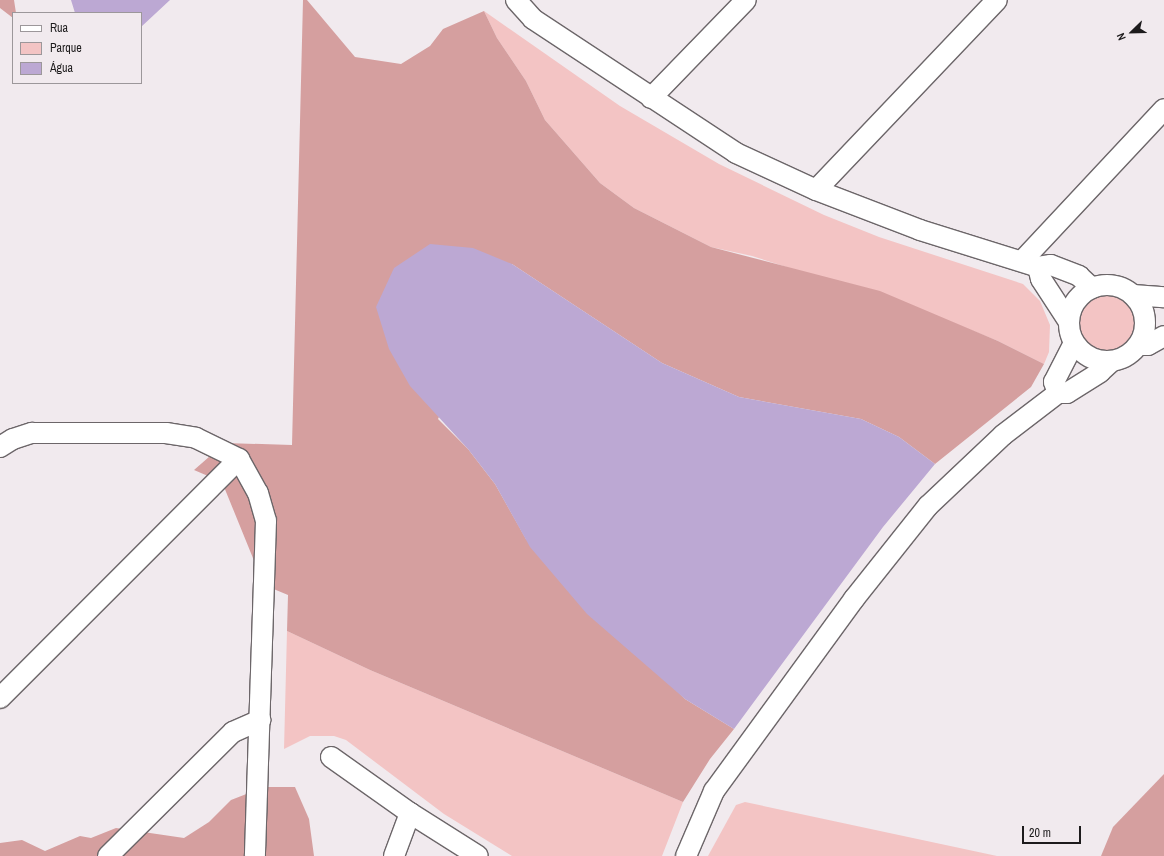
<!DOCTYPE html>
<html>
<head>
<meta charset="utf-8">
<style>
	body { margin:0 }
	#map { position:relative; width:1164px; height:856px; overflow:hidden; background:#f1eaee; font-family:"Archivo Narrow",sans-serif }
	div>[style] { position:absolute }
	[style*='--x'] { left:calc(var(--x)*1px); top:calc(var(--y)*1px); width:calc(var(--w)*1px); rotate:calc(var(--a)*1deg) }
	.green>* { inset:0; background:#f3c4c4 }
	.round { border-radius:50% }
	.forest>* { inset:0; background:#d59f9f }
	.water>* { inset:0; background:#bca8d3 }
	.roads { filter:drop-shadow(1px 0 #6c6669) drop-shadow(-1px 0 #6c6669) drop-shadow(0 1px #6c6669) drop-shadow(0 -1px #6c6669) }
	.minor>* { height:20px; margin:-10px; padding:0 10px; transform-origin:10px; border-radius:10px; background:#fff }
	.minor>.ring { margin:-10px; padding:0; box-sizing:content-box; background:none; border:20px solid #fff; border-radius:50% }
	span { translate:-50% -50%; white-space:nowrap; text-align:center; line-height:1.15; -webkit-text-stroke:3.5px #f1eaee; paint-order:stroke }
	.legend { position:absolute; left:12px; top:12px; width:130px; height:72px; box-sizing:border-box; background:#f1eaee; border:1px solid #9c979a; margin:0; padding:5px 7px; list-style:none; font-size:12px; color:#1d1b1c }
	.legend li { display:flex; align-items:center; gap:8px; height:20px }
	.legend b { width:20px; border:1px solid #9c979a }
	.north { position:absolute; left:1112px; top:12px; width:40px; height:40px; -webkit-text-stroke:3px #f1eaee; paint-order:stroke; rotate:247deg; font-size:11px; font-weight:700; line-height:16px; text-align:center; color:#1d1b1c }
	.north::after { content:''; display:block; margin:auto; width:14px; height:18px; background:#1d1b1c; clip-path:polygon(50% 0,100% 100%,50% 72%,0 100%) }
	.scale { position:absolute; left:1022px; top:826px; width:59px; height:18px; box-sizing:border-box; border:2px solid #1d1b1c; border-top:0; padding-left:5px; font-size:12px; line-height:14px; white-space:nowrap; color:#1d1b1c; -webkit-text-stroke:3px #f1eaee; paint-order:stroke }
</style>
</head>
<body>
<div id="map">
	<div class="green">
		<div style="clip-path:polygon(484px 11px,620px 106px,719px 164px,824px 215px,879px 237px,1023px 284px,1040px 301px,1050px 325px,1049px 352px,1044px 364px,998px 341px,919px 309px,752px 256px,711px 247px,634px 208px,600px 183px,545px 120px,526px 81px,497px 38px)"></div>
		<div class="round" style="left:1079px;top:295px;width:56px;height:56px"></div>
		<div style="clip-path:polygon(287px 631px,370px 670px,683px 802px,662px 856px,512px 856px,444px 814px,346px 740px,334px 736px,310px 736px,284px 749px)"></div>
		<div style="clip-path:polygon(745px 802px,997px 856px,708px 856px,736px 805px)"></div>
	</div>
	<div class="forest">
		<div style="clip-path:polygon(0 0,14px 0,16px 13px,13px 13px,13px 18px,0 8px)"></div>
		<div style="clip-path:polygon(303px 0,307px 0,355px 57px,401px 64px,430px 46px,443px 29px,484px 11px,497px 38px,526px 81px,545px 120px,600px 183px,634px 208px,711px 247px,880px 291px,998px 341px,1044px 364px,1031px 387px,935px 464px,899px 437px,861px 419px,739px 397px,662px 363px,512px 264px,438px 419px,468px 449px,495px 484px,526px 539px,685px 699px,734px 729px,710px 759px,683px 802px,370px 670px,287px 631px,288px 595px,264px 585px,222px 482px,194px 470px,225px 443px,292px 445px)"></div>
		<div style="clip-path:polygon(1164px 774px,1164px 856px,1101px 856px,1113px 827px)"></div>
		<div style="clip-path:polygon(264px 787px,295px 787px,309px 819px,314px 856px,0 856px,0 843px,22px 840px,45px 851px,80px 836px,91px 838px,116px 828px,184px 838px,209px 822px,231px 800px)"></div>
	</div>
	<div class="water">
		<div style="clip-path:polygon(71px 0,170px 0,141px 27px,141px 13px,75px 13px)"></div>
		<div style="clip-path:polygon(430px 244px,473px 248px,512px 264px,662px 363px,739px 397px,861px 419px,899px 437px,935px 464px,883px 527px,734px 729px,685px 699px,587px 614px,530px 547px,495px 484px,468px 449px,410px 386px,389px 349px,376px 307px,394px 268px)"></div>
	</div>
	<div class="roads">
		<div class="minor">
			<div style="--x:516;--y:0;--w:25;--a:48"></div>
			<div style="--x:533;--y:19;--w:243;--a:33.4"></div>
			<div style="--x:736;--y:153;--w:88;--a:24.8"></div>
			<div style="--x:816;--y:190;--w:111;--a:21"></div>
			<div style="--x:920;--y:230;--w:124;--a:17.4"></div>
			<div style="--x:1038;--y:267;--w:13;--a:-9"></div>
			<div style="--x:1051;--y:265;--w:30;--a:21"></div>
			<div style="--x:1079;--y:276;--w:18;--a:43"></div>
			<div style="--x:651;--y:98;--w:136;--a:-45.9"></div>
			<div style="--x:816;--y:190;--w:262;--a:-46.4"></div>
			<div style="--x:1022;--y:261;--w:208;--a:-46.9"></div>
			<div style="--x:1038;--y:267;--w:12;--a:76"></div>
			<div style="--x:1041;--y:279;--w:51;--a:56.9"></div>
			<div class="ring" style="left:1069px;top:285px;width:56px;height:56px"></div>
			<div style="--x:1133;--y:295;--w:31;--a:4"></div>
			<div style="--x:1139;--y:345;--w:9;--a:0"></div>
			<div style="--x:1148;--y:345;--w:18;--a:-29"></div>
			<div style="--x:1058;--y:393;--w:12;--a:-110"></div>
			<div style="--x:1054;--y:382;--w:44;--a:-62.9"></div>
			<div style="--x:0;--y:447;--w:15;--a:-32"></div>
			<div style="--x:13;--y:439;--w:20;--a:-18"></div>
			<div style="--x:32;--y:433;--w:134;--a:0"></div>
			<div style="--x:166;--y:433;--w:30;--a:9"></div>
			<div style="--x:196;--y:438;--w:48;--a:26"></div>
			<div style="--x:239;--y:459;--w:39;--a:61"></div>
			<div style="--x:258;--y:493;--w:29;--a:74"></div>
			<div style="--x:266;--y:521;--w:335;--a:91.9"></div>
			<div style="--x:0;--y:698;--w:338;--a:-45"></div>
			<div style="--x:331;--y:757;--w:97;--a:35.3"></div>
			<div style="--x:410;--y:813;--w:80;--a:32.3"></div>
			<div style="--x:108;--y:856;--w:176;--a:-44.8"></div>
			<div style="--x:233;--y:732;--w:30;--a:-24"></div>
			<div style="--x:394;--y:856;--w:46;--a:-69.6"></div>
			<div style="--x:686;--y:856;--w:71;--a:-66.7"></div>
			<div style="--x:714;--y:791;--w:238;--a:-53.9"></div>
			<div style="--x:854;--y:599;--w:119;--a:-51.5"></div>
			<div style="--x:928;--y:506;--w:103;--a:-43.4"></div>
			<div style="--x:1003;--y:435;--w:69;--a:-37.4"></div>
			<div style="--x:1058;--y:393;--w:9;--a:0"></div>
			<div style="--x:1067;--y:393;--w:39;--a:-32"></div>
			<div style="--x:1100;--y:372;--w:16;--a:-43"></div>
		</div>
	</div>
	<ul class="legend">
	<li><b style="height:5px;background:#fff"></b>Rua</li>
	<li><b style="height:11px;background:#f3c4c4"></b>Parque</li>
	<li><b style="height:11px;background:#bca8d3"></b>Água</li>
	</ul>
	<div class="north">N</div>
	<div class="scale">20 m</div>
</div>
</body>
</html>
